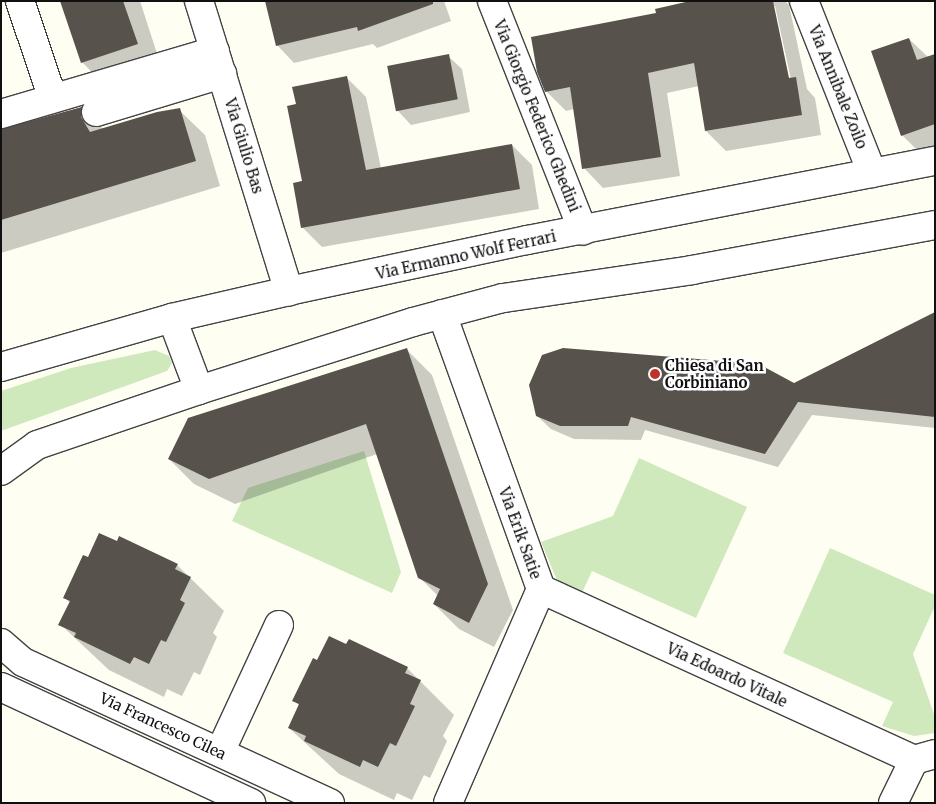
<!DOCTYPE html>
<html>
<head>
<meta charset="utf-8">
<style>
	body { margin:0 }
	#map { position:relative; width:936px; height:804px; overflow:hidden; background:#fffef3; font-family:Merriweather,serif }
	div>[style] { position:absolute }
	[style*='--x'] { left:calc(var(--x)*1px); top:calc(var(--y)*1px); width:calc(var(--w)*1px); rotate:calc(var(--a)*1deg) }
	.green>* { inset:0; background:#cfe9bc }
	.shadow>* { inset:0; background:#0003 }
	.building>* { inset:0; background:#58524c; transform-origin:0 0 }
	.roads { filter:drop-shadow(1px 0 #434343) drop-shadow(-1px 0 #434343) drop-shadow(0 1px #434343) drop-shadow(0 -1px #434343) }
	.minor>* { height:28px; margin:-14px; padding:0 14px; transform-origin:14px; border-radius:14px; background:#fff }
	.dots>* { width:14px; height:14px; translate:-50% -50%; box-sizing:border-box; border:2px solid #fff; border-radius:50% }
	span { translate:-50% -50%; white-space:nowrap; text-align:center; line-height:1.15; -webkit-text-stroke:5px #fff; paint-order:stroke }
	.street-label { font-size:15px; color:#101010 }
	.poi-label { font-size:15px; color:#101010; font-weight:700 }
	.left { translate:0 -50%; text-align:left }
	.frame { position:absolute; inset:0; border:2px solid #101010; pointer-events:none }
</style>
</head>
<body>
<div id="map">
	<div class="green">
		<div style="clip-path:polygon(155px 350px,169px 356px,172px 363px,167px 371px,1px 431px,1px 391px,71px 368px)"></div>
		<div style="clip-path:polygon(364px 451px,401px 572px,392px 593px,232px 521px,248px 488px)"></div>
		<div style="clip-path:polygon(639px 458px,747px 507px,696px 618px,592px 571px,581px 595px,569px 589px,556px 578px,541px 542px,613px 516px)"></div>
		<div style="clip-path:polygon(830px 548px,935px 595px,935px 606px,913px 654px,935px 717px,935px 733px,914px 736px,882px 726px,893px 702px,783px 653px)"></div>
	</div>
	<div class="shadow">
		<div style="clip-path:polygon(62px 1px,140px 1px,162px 69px,107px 88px,82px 62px)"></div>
		<div style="clip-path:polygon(269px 1px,444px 1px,451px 21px,377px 48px,373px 44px,294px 63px,277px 45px)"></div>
		<div style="clip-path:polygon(evenodd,695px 1px,785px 1px,789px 5px,807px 89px,815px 98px,821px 135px,726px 151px,706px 131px,699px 86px,667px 93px,680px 176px,603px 188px,584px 168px,574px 109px,566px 111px,546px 91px,657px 14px,695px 1px,773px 6px,775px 6px,792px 84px,789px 84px,773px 6px)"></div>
		<div style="clip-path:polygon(909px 39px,928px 57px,935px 55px,935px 151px,922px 155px,902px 135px)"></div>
		<div style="clip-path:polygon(448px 56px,462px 69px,470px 112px,411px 125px,398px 111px)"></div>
		<div style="clip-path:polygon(346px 77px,366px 97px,381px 168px,512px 145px,532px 165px,539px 209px,322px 247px,302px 227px,304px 182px,297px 105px)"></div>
		<div style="clip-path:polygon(81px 108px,104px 130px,179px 110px,205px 135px,220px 186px,1px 253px,1px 130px)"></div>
		<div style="clip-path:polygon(935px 314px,935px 428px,812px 415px,778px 467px,645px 430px,641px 440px,574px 439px,551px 429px,537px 416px,793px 385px)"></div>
		<div style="clip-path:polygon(406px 349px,432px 375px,513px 610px,494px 647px,459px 629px,434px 604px,438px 596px,419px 577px,377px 454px,235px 504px,194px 484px,169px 459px)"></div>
		<div style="clip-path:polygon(88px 558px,177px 565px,224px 611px,213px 633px,217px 637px,200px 675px,194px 672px,182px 696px,167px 689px,164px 697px,109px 670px,60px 624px,70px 603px,64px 597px)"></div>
		<div style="clip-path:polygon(318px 662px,407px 668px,454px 715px,443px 736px,447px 741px,430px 778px,424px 775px,412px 800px,397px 793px,394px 800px,339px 774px,289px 728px,300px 706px,294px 701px)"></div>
	</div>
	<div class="building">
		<div style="clip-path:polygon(60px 1px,123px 1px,138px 44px,81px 63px)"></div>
		<div style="clip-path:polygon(265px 1px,433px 1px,433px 4px,358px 31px,357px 27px,276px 46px)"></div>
		<div style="clip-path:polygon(690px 1px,773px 1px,789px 78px,796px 77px,802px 115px,705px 131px,694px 63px,648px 73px,661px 157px,582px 169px,570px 87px,545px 92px,537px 72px,531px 37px,656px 13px,655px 9px)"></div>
		<div style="clip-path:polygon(909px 38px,917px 60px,935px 54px,935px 124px,901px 136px,871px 51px)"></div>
		<div style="left:449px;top:54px;width:46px;height:63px;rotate:79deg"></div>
		<div style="clip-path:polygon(347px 76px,366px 170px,512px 144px,520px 189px,301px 228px,293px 183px,302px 181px,287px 106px,296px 104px,292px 87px)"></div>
		<div style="clip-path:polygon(82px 107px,81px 117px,90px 132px,157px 112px,180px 108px,196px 161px,1px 220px,1px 129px)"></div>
		<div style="clip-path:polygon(935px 312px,935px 417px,798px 402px,765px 454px,631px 417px,628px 426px,560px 426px,536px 416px,529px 385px,542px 355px,563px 348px,759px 364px,794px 383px)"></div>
		<div style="clip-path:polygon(407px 348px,488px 584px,469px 623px,433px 604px,440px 589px,418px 578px,366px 424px,209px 479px,168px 459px,188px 418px)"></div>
		<div style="clip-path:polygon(99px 533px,117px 541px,119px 536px,178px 564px,175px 569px,191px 577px,180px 600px,185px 603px,166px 642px,161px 640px,149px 664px,134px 657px,130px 664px,74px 637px,76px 633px,58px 625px,70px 601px,63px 598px,83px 555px,88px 557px)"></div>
		<div style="clip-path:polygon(329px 636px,346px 644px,349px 639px,408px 667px,405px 673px,421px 680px,410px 704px,415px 706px,396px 746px,390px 743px,378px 767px,363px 760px,360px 767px,304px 741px,306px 736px,288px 728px,299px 704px,292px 701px,313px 658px,317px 660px)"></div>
	</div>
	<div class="roads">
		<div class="minor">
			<div style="--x:20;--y:1;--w:103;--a:71.4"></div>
			<div style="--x:199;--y:1;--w:304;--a:72.8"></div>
			<div style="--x:492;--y:1;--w:247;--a:68.4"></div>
			<div style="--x:804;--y:1;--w:185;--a:68.4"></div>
			<div style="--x:96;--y:112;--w:132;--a:-16.8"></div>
			<div style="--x:1;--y:114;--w:223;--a:-16.4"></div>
			<div style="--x:442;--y:314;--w:292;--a:70.2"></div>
			<div style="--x:541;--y:589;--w:233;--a:113.5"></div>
			<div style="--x:1;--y:367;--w:178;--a:-16"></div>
			<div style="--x:172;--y:318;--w:120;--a:-13"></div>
			<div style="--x:289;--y:291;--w:243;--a:-12.1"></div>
			<div style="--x:527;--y:240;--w:416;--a:-11"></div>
			<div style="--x:199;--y:390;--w:225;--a:-17.6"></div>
			<div style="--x:413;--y:322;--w:93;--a:-14.9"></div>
			<div style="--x:503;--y:298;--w:191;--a:-8.4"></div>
			<div style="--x:692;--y:270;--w:247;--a:-10.5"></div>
			<div style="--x:1;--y:471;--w:44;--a:-35.8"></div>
			<div style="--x:37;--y:445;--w:171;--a:-18.8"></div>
			<div style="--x:199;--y:390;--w:77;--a:-110.6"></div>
			<div style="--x:541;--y:589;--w:410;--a:24.6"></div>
			<div style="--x:1;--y:643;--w:29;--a:41"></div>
			<div style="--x:23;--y:662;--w:338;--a:24.7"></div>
			<div style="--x:1;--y:687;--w:276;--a:24.9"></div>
			<div style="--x:220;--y:752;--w:140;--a:-65.1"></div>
			<div style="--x:893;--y:803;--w:48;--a:-64"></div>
			<div style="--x:914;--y:760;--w:22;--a:-16"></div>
		</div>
	</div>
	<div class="dots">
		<div style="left:655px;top:374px;background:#bf3229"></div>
	</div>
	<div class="street-label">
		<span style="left:838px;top:87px;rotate:68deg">Via Annibale Zoilo</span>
		<span style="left:537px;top:116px;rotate:68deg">Via Giorgio Federico Ghedini</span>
		<span style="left:244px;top:146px;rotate:73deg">Via Giulio Bas</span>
		<span style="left:466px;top:255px;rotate:-12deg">Via Ermanno Wolf Ferrari</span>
		<span style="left:520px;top:533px;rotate:70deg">Via Erik Satie</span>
		<span style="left:727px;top:675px;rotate:25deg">Via Edoardo Vitale</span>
		<span style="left:163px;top:726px;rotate:25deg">Via Francesco Cilea</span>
	</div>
	<div class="poi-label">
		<span class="left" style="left:665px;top:374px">Chiesa di San<br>Corbiniano</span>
	</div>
	<div class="frame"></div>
</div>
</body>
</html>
